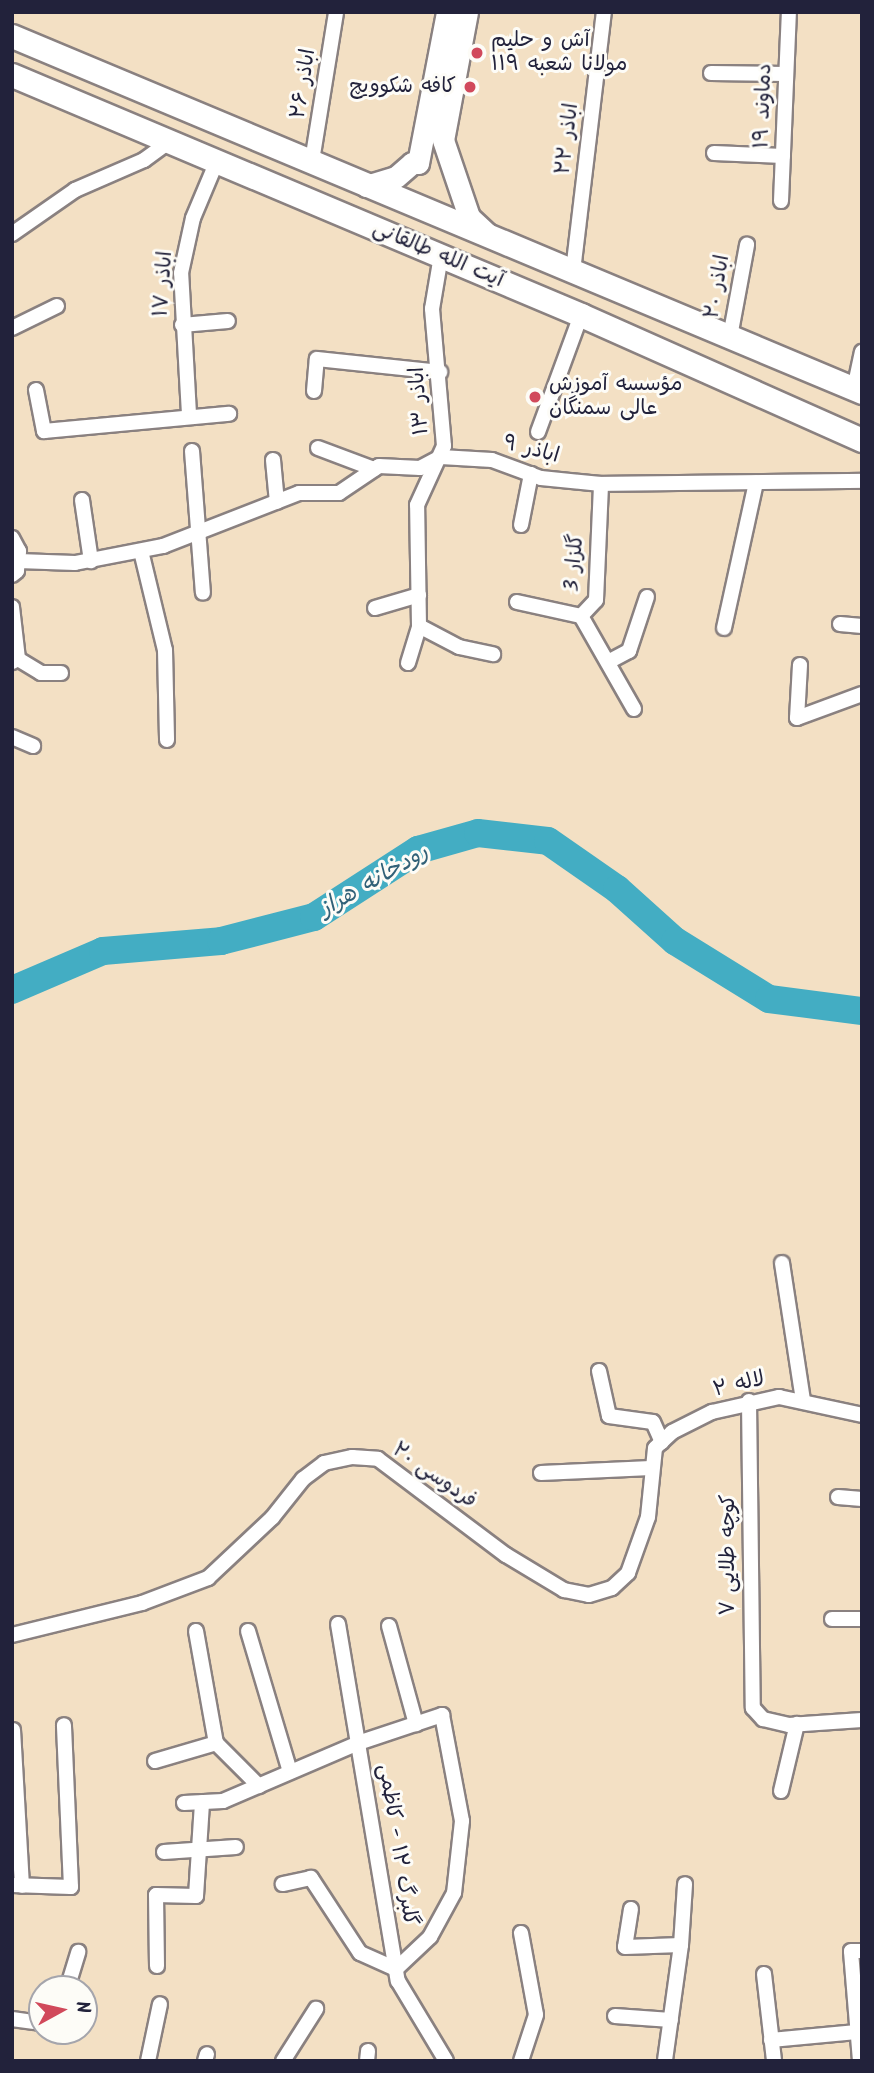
<!DOCTYPE html>
<html>
<head>
<meta charset="utf-8">
<style>
	body { margin:0 }
	#map { position:relative; width:874px; height:2073px; overflow:hidden; background:#f3e0c4; font-family:Kalam,"Playpen Sans Arabic",sans-serif }
	div>[style] { position:absolute }
	[style*='--x'] { left:calc(var(--x)*1px); top:calc(var(--y)*1px); width:calc(var(--w)*1px); rotate:calc(var(--a)*1deg) }
	.river>* { height:28px; margin:-14px; padding:0 14px; transform-origin:14px; border-radius:14px; background:#43adc3 }
	.roads { filter:drop-shadow(2px 0 #8a8180) drop-shadow(-2px 0 #8a8180) drop-shadow(0 2px #8a8180) drop-shadow(0 -2px #8a8180) }
	.street>* { height:14px; margin:-7px; padding:0 7px; transform-origin:7px; border-radius:7px; background:#fff }
	.secondary>* { height:21px; margin:-10.5px; padding:0 10.5px; transform-origin:10.5px; border-radius:10.5px; background:#fff }
	.primary>* { height:23px; margin:-11.5px; padding:0 11.5px; transform-origin:11.5px; border-radius:11.5px; background:#fff }
	.dots>* { width:19px; height:19px; translate:-50% -50%; box-sizing:border-box; border:4px solid #fdfcf7; border-radius:50% }
	span { translate:-50% -50%; white-space:nowrap; text-align:center; line-height:1.15; -webkit-text-stroke:6px #fdfcf7; paint-order:stroke }
	.poi-label { font-size:21px; color:#22223b }
	.left { translate:0 -50%; text-align:left }
	.right { translate:-100% -50%; text-align:right }
	.street-label { font-size:21px; color:#22223b }
	.water-label { font-size:23px; color:#316178; font-style:italic }
	.frame { position:absolute; inset:0; border:14px solid #22223b; pointer-events:none }
	.north { position:absolute; left:28px; top:1975px; width:70px; height:70px; box-sizing:border-box; background:#fdfcf7; border:2px solid #a5a5ac; border-radius:50%; rotate:82deg; font-size:19px; font-weight:700; line-height:28px; text-align:center; color:#22223b }
	.north::after { content:''; display:block; margin:auto; width:24px; height:32px; background:#d1495b; clip-path:polygon(50% 0,100% 100%,50% 72%,0 100%) }
</style>
</head>
<body>
<div id="map">
	<div class="river">
		<div style="--x:12;--y:990;--w:99;--a:-23.2"></div>
		<div style="--x:103;--y:951;--w:118;--a:-4.8"></div>
		<div style="--x:221;--y:941;--w:96;--a:-14.5"></div>
		<div style="--x:314;--y:917;--w:124;--a:-32.8"></div>
		<div style="--x:418;--y:850;--w:62;--a:-15.8"></div>
		<div style="--x:478;--y:833;--w:70;--a:6.5"></div>
		<div style="--x:548;--y:841;--w:84;--a:34.8"></div>
		<div style="--x:617;--y:889;--w:78;--a:41.9"></div>
		<div style="--x:675;--y:941;--w:110;--a:31.7"></div>
		<div style="--x:769;--y:999;--w:94;--a:7.4"></div>
	</div>
	<div class="roads">
		<div class="street">
			<div style="--x:711;--y:73;--w:75;--a:0.8"></div>
			<div style="--x:714;--y:153;--w:69;--a:2.5"></div>
			<div style="--x:312;--y:161;--w:151;--a:-80.8"></div>
			<div style="--x:781;--y:201;--w:189;--a:-87.6"></div>
			<div style="--x:12;--y:234;--w:77;--a:-34.9"></div>
			<div style="--x:75;--y:190;--w:75;--a:-23.5"></div>
			<div style="--x:144;--y:160;--w:32;--a:-36"></div>
			<div style="--x:573;--y:271;--w:261;--a:-83.2"></div>
			<div style="--x:182;--y:325;--w:46;--a:-5"></div>
			<div style="--x:12;--y:328;--w:50;--a:-26.1"></div>
			<div style="--x:730;--y:337;--w:94;--a:-79.5"></div>
			<div style="--x:854;--y:389;--w:38;--a:-78"></div>
			<div style="--x:36;--y:390;--w:42;--a:79"></div>
			<div style="--x:44;--y:431;--w:186;--a:-5.3"></div>
			<div style="--x:314;--y:391;--w:32;--a:-85"></div>
			<div style="--x:317;--y:359;--w:124;--a:6"></div>
			<div style="--x:189;--y:414;--w:141;--a:-93.2"></div>
			<div style="--x:181;--y:273;--w:56;--a:-77.7"></div>
			<div style="--x:193;--y:218;--w:62;--a:-67.2"></div>
			<div style="--x:538;--y:432;--w:125;--a:-69.8"></div>
			<div style="--x:318;--y:448;--w:60;--a:20.6"></div>
			<div style="--x:192;--y:451;--w:142;--a:85.6"></div>
			<div style="--x:273;--y:460;--w:42;--a:84.6"></div>
			<div style="--x:82;--y:500;--w:62;--a:81.6"></div>
			<div style="--x:521;--y:525;--w:52;--a:-78.9"></div>
			<div style="--x:12;--y:538;--w:15;--a:62"></div>
			<div style="--x:19;--y:551;--w:20;--a:96"></div>
			<div style="--x:17;--y:571;--w:6;--a:141"></div>
			<div style="--x:141;--y:551;--w:102;--a:76.4"></div>
			<div style="--x:165;--y:650;--w:90;--a:88.7"></div>
			<div style="--x:18;--y:561;--w:57;--a:2"></div>
			<div style="--x:75;--y:563;--w:90;--a:-10.9"></div>
			<div style="--x:163;--y:546;--w:146;--a:-21.3"></div>
			<div style="--x:299;--y:493;--w:40;--a:0"></div>
			<div style="--x:339;--y:493;--w:48;--a:-34"></div>
			<div style="--x:379;--y:466;--w:41;--a:2.8"></div>
			<div style="--x:420;--y:468;--w:24;--a:-28"></div>
			<div style="--x:441;--y:457;--w:51;--a:3.4"></div>
			<div style="--x:492;--y:460;--w:52;--a:20.2"></div>
			<div style="--x:541;--y:478;--w:60;--a:5.7"></div>
			<div style="--x:601;--y:484;--w:261;--a:-0.7"></div>
			<div style="--x:517;--y:602;--w:66;--a:12.3"></div>
			<div style="--x:581;--y:616;--w:22;--a:-47"></div>
			<div style="--x:596;--y:600;--w:116;--a:-87.5"></div>
			<div style="--x:12;--y:607;--w:52;--a:83.4"></div>
			<div style="--x:18;--y:659;--w:7;--a:153"></div>
			<div style="--x:375;--y:608;--w:46;--a:-16.5"></div>
			<div style="--x:581;--y:616;--w:107;--a:60.3"></div>
			<div style="--x:840;--y:624;--w:22;--a:5"></div>
			<div style="--x:419;--y:626;--w:45;--a:27.7"></div>
			<div style="--x:459;--y:647;--w:35;--a:12"></div>
			<div style="--x:724;--y:628;--w:149;--a:-77.6"></div>
			<div style="--x:18;--y:659;--w:27;--a:31"></div>
			<div style="--x:41;--y:673;--w:20;--a:0"></div>
			<div style="--x:608;--y:662;--w:24;--a:-28"></div>
			<div style="--x:629;--y:651;--w:57;--a:-71.6"></div>
			<div style="--x:408;--y:663;--w:39;--a:-73"></div>
			<div style="--x:419;--y:626;--w:121;--a:-90.9"></div>
			<div style="--x:417;--y:505;--w:65;--a:-65.4"></div>
			<div style="--x:444;--y:446;--w:138;--a:-95"></div>
			<div style="--x:432;--y:309;--w:54;--a:-80.4"></div>
			<div style="--x:800;--y:665;--w:53;--a:93.2"></div>
			<div style="--x:797;--y:718;--w:69;--a:-20.3"></div>
			<div style="--x:12;--y:737;--w:23;--a:23"></div>
			<div style="--x:782;--y:1263;--w:140;--a:81.3"></div>
			<div style="--x:599;--y:1371;--w:46;--a:77.5"></div>
			<div style="--x:609;--y:1416;--w:44;--a:7.8"></div>
			<div style="--x:653;--y:1422;--w:22;--a:66"></div>
			<div style="--x:749;--y:1401;--w:307;--a:89.3"></div>
			<div style="--x:753;--y:1708;--w:15;--a:48"></div>
			<div style="--x:763;--y:1719;--w:27;--a:13"></div>
			<div style="--x:789;--y:1725;--w:73;--a:-3.9"></div>
			<div style="--x:541;--y:1473;--w:110;--a:-2.6"></div>
			<div style="--x:838;--y:1497;--w:24;--a:5"></div>
			<div style="--x:832;--y:1619;--w:30;--a:0"></div>
			<div style="--x:338;--y:1624;--w:362;--a:80.5"></div>
			<div style="--x:398;--y:1981;--w:93;--a:59"></div>
			<div style="--x:389;--y:1626;--w:102;--a:74.6"></div>
			<div style="--x:196;--y:1631;--w:114;--a:79.9"></div>
			<div style="--x:216;--y:1743;--w:61;--a:45"></div>
			<div style="--x:248;--y:1631;--w:147;--a:73.4"></div>
			<div style="--x:12;--y:1635;--w:134;--a:-13.8"></div>
			<div style="--x:142;--y:1603;--w:71;--a:-20.7"></div>
			<div style="--x:208;--y:1578;--w:88;--a:-43.2"></div>
			<div style="--x:272;--y:1518;--w:50;--a:-51.5"></div>
			<div style="--x:303;--y:1479;--w:26;--a:-37"></div>
			<div style="--x:324;--y:1463;--w:29;--a:-12"></div>
			<div style="--x:352;--y:1457;--w:26;--a:4"></div>
			<div style="--x:378;--y:1459;--w:160;--a:36.9"></div>
			<div style="--x:506;--y:1555;--w:68;--a:31.1"></div>
			<div style="--x:564;--y:1590;--w:25;--a:11"></div>
			<div style="--x:589;--y:1595;--w:24;--a:-17"></div>
			<div style="--x:612;--y:1588;--w:22;--a:-43"></div>
			<div style="--x:628;--y:1573;--w:59;--a:-70.3"></div>
			<div style="--x:648;--y:1517;--w:69;--a:-84.2"></div>
			<div style="--x:655;--y:1448;--w:23;--a:-43"></div>
			<div style="--x:672;--y:1432;--w:45;--a:-26.6"></div>
			<div style="--x:712;--y:1412;--w:69;--a:-12.6"></div>
			<div style="--x:779;--y:1397;--w:85;--a:12.2"></div>
			<div style="--x:13;--y:1730;--w:156;--a:86.7"></div>
			<div style="--x:155;--y:1761;--w:64;--a:-16.4"></div>
			<div style="--x:781;--y:1791;--w:69;--a:-76.6"></div>
			<div style="--x:184;--y:1803;--w:39;--a:-3"></div>
			<div style="--x:223;--y:1801;--w:147;--a:-23.2"></div>
			<div style="--x:358;--y:1743;--w:89;--a:-18.4"></div>
			<div style="--x:442;--y:1715;--w:108;--a:79.3"></div>
			<div style="--x:462;--y:1821;--w:72;--a:96.3"></div>
			<div style="--x:454;--y:1893;--w:50;--a:118.6"></div>
			<div style="--x:430;--y:1937;--w:47;--a:136.7"></div>
			<div style="--x:396;--y:1969;--w:39;--a:-156"></div>
			<div style="--x:360;--y:1953;--w:90;--a:-123.2"></div>
			<div style="--x:311;--y:1878;--w:29;--a:168"></div>
			<div style="--x:164;--y:1852;--w:72;--a:-4"></div>
			<div style="--x:12;--y:1885;--w:59;--a:1.9"></div>
			<div style="--x:71;--y:1887;--w:162;--a:-92.5"></div>
			<div style="--x:631;--y:1909;--w:38;--a:99"></div>
			<div style="--x:625;--y:1947;--w:56;--a:-2"></div>
			<div style="--x:681;--y:1945;--w:117;--a:97.9"></div>
			<div style="--x:521;--y:1933;--w:83;--a:79.6"></div>
			<div style="--x:536;--y:2015;--w:48;--a:108.1"></div>
			<div style="--x:681;--y:1945;--w:61;--a:-86.2"></div>
			<div style="--x:157;--y:1966;--w:71;--a:-90.8"></div>
			<div style="--x:156;--y:1895;--w:40;--a:1.4"></div>
			<div style="--x:196;--y:1896;--w:94;--a:-86.3"></div>
			<div style="--x:764;--y:1974;--w:88;--a:83.4"></div>
			<div style="--x:67;--y:1989;--w:39;--a:-73"></div>
			<div style="--x:615;--y:2016;--w:56;--a:4.1"></div>
			<div style="--x:12;--y:2019;--w:30;--a:8"></div>
			<div style="--x:771;--y:2040;--w:86;--a:-5.3"></div>
			<div style="--x:148;--y:2061;--w:58;--a:-78.1"></div>
			<div style="--x:205;--y:2061;--w:7;--a:-74"></div>
			<div style="--x:283;--y:2061;--w:62;--a:-57.6"></div>
			<div style="--x:367;--y:2061;--w:10;--a:-84"></div>
			<div style="--x:860;--y:2061;--w:110;--a:-94.7"></div>
			<div style="--x:851;--y:1951;--w:11;--a:0"></div>
		</div>
		<div class="secondary">
			<div style="--x:467;--y:12;--w:130;--a:100.6"></div>
			<div style="--x:443;--y:140;--w:81;--a:71.3"></div>
			<div style="--x:469;--y:217;--w:25;--a:43"></div>
			<div style="--x:366;--y:186;--w:31;--a:-17"></div>
			<div style="--x:396;--y:177;--w:21;--a:-41"></div>
			<div style="--x:412;--y:163;--w:6;--a:0"></div>
			<div style="--x:418;--y:163;--w:154;--a:-79.1"></div>
		</div>
		<div class="primary">
			<div style="--x:12;--y:36;--w:922;--a:22.73"></div>
			<div style="--x:12;--y:75;--w:618;--a:22.87"></div>
			<div style="--x:581;--y:315;--w:308;--a:24"></div>
		</div>
	</div>
	<div class="dots">
		<div style="left:477px;top:53px;background:#d1495b"></div>
		<div style="left:470px;top:87px;background:#d1495b"></div>
		<div style="left:535px;top:397px;background:#d1495b"></div>
	</div>
	<div class="poi-label">
		<span class="left" style="left:491px;top:53px">آش و حلیم<br>مولانا شعبه ۱۱۹</span>
		<span class="right" style="left:456px;top:87px">کافه شکوویچ</span>
		<span class="left" style="left:549px;top:397px">مؤسسه آموزش<br>عالی سمنگان</span>
	</div>
	<div class="street-label">
		<span style="left:304px;top:84px;rotate:-81deg">اباذر ۲۶</span>
		<span style="left:764px;top:106px;rotate:-88deg">دماوند ۱۹</span>
		<span style="left:568px;top:139px;rotate:-83deg">اباذر ۲۲</span>
		<span style="left:438px;top:255px;rotate:23deg">آیت الله طالقانی</span>
		<span style="left:164px;top:284px;rotate:-86deg">اباذر ۱۷</span>
		<span style="left:718px;top:287px;rotate:-80deg">اباذر ۲۰</span>
		<span style="left:420px;top:401px;rotate:-94deg">اباذر ۱۳</span>
		<span style="left:531px;top:450px;rotate:15deg">اباذر ۹</span>
		<span style="left:575px;top:563px;rotate:-85deg">گلزار 3</span>
		<span style="left:739px;top:1385px;rotate:-13deg">لاله ۲</span>
		<span style="left:434px;top:1476px;rotate:35deg">فردوسی ۲۰</span>
		<span style="left:729px;top:1555px;rotate:-90deg">کوچه طلایی ۷</span>
		<span style="left:397px;top:1845px;rotate:81deg">گلبرگ ۱۲ - کاظمی</span>
	</div>
	<div class="water-label">
		<span style="left:374px;top:881px;rotate:-30deg">رودخانه هراز</span>
	</div>
	<div class="frame"></div>
	<div class="north">N</div>
</div>
</body>
</html>
